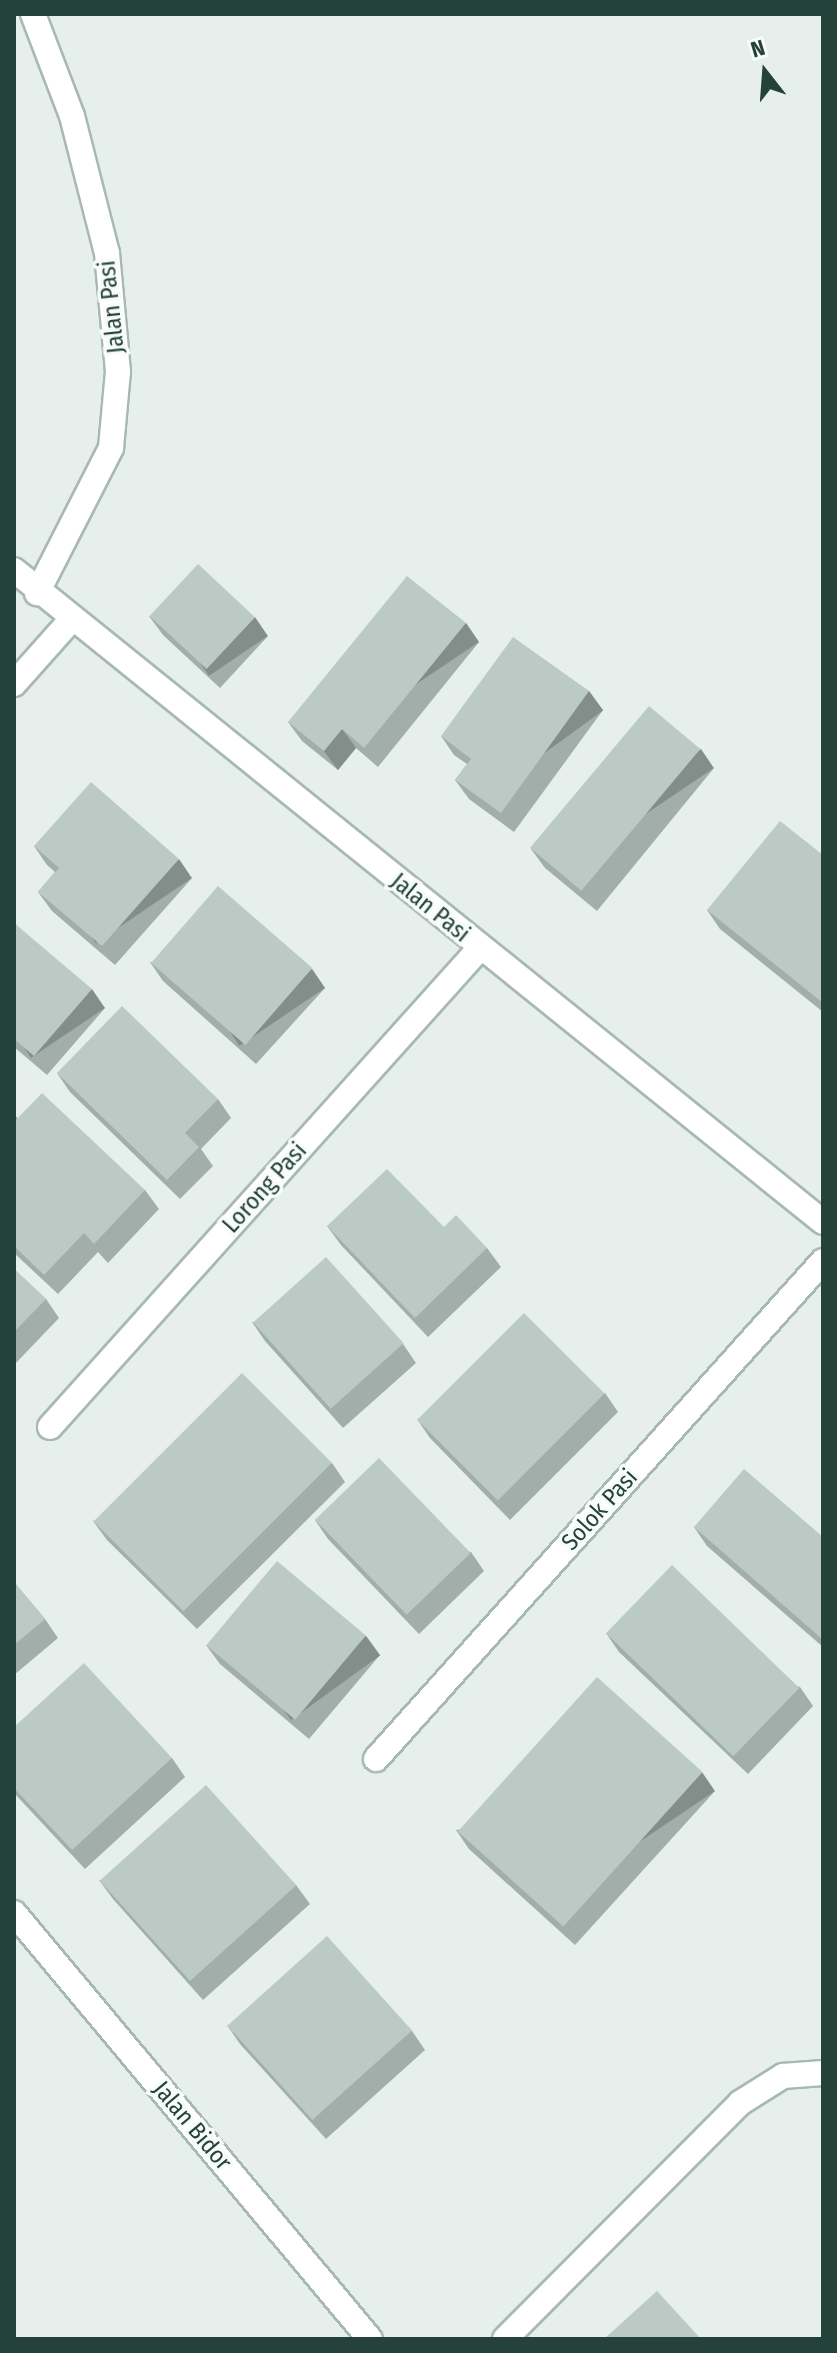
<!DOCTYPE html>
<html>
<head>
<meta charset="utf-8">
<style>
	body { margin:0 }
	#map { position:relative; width:837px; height:2353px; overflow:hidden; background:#e6efeb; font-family:"Fira Sans Condensed",sans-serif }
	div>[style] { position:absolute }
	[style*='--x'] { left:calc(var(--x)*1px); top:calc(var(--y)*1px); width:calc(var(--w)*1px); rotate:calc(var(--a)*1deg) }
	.roads { filter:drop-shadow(2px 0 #a8b8b2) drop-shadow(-2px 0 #a8b8b2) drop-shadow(0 2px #a8b8b2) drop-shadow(0 -2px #a8b8b2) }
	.minor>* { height:24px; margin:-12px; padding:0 12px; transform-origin:12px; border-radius:12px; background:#fff }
	.wall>* { inset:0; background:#a1aea9 }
	.shaded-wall>* { inset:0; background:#838d89; transform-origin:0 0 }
	.building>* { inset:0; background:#bbcac4; transform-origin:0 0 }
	span { translate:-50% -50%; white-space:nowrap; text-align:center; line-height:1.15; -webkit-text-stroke:7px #f7fbf9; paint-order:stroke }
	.street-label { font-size:24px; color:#24423a }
	.frame { position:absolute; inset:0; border:16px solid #24423a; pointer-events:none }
	.north { position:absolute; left:725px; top:32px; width:80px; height:80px; -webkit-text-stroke:6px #f7fbf9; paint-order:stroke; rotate:343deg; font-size:22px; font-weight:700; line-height:32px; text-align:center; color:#24423a }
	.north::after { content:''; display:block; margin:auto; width:28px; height:36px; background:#24423a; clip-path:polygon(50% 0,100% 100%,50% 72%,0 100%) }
</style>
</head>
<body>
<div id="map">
	<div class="roads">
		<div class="minor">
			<div style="--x:33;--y:14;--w:109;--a:69.1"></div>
			<div style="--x:72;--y:116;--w:141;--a:75.7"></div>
			<div style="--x:107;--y:253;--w:119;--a:84.7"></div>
			<div style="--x:118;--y:371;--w:77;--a:95.2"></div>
			<div style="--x:111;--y:448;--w:163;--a:117"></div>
			<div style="--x:14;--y:570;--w:1039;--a:38.87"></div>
			<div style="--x:14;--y:684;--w:87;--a:-48.3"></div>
			<div style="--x:50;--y:1427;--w:644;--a:-48.09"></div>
			<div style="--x:376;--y:1759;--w:669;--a:-48.09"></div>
			<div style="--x:14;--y:1913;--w:555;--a:50.12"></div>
			<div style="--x:505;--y:2339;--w:333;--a:-45.1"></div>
			<div style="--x:740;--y:2103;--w:51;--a:-32.1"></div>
			<div style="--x:783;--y:2076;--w:40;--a:-4.3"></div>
		</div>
	</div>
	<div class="wall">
		<div style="clip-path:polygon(149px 616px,268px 636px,220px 688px,163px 635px)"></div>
		<div style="clip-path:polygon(466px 623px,479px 642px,378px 767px,356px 748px,338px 770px,302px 741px,288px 722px)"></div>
		<div style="clip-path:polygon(589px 691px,603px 710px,514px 832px,469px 799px,455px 780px,467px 764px,454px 755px,441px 736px)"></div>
		<div style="clip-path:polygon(714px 768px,597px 911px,545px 868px,531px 849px)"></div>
		<div style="clip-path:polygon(34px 846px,192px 878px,115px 965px,52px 911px,38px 892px,55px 872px,47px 865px)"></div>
		<div style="clip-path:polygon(823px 855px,823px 1012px,720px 929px,707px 910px)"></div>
		<div style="clip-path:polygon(14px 923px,105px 1008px,47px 1075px,14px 1047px)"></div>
		<div style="clip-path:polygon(150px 962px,312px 969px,325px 988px,256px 1064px,163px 981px)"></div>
		<div style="clip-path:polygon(57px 1073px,218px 1099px,231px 1118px,201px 1149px,213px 1166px,180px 1199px,70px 1092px)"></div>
		<div style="clip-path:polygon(14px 1113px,18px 1119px,145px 1190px,159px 1209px,108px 1263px,98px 1252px,58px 1294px,14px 1253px)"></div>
		<div style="clip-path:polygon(327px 1226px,444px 1227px,487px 1248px,501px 1267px,428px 1337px,341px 1245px)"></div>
		<div style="clip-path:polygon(14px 1269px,46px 1299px,59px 1318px,14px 1365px)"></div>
		<div style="clip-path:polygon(252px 1322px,403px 1344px,416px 1363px,343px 1428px,265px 1341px)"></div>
		<div style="clip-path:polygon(605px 1393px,618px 1412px,510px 1520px,430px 1438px,417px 1419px)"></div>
		<div style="clip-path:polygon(332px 1463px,345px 1482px,197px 1629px,107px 1540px,93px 1521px)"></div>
		<div style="clip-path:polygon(315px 1520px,471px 1552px,484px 1571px,419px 1634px,328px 1539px)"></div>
		<div style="clip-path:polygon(694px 1527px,823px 1537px,823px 1647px,707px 1546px)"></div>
		<div style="clip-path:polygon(14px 1582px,45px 1619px,58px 1638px,14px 1675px)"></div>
		<div style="clip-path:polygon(606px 1633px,800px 1687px,813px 1706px,748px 1774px,619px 1652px)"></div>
		<div style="clip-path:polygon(366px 1636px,380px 1655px,309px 1739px,220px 1664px,206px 1645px)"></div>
		<div style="clip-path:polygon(14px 1727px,172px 1758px,185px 1777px,85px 1869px,14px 1793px)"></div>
		<div style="clip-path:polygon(715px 1791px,575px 1945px,469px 1849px,456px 1830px)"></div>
		<div style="clip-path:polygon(99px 1880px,296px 1885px,310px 1904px,203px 2000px,113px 1899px)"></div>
		<div style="clip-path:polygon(227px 2025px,412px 2031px,425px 2050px,326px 2139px,240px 2044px)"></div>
	</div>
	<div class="shaded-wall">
		<div style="left:255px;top:617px;width:23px;height:71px;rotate:56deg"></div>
		<div style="left:466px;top:623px;width:23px;height:161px;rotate:56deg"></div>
		<div style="left:589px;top:691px;width:24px;height:150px;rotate:54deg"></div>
		<div style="clip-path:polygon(342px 729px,356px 748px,338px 770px,324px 751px)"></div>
		<div style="left:701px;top:749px;width:23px;height:185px;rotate:56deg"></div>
		<div style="left:179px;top:859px;width:23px;height:116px;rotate:56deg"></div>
		<div style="left:312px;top:969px;width:23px;height:103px;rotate:56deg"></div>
		<div style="left:92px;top:989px;width:23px;height:89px;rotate:56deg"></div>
		<div style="left:366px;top:1636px;width:24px;height:110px;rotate:54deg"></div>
		<div style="left:702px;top:1772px;width:23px;height:208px;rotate:56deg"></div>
	</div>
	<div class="building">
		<div style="left:198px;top:564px;width:78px;height:71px;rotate:43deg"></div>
		<div style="clip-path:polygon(407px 576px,466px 623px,364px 748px,342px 729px,324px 751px,288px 722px)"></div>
		<div style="clip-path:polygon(513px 637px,589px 691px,501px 813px,455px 780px,471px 759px,441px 736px)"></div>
		<div style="left:649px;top:706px;width:67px;height:185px;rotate:40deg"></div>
		<div style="clip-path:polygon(91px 782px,179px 859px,102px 946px,38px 892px,59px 868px,34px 846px)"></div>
		<div style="clip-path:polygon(780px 821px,823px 855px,823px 1003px,707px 910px)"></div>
		<div style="left:218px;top:886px;width:125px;height:102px;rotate:41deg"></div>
		<div style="clip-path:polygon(14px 923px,92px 989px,34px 1056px,14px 1039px)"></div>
		<div style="clip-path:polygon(122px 1006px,218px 1099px,185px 1133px,199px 1147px,167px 1180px,57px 1073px)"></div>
		<div style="clip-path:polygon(42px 1093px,145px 1190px,94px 1244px,84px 1233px,44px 1275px,14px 1246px,14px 1122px)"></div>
		<div style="clip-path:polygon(387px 1169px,444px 1227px,456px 1215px,487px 1248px,415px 1318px,327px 1226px)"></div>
		<div style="left:326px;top:1257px;width:116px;height:98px;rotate:48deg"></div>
		<div style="clip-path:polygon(14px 1269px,46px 1299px,14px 1332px)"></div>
		<div style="left:524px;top:1313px;width:114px;height:151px;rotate:45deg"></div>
		<div style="left:242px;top:1373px;width:127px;height:210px;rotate:45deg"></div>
		<div style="left:379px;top:1458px;width:132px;height:89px;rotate:46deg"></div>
		<div style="clip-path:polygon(744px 1469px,823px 1537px,823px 1635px,821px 1638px,694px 1527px)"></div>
		<div style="left:277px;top:1561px;width:116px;height:110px;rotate:40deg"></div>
		<div style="left:672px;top:1565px;width:177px;height:95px;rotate:44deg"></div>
		<div style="clip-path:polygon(14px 1582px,45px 1619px,14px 1645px)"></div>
		<div style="clip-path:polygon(84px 1663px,172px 1758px,72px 1850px,14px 1788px,14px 1727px)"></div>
		<div style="left:597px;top:1677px;width:142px;height:208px;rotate:42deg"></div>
		<div style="left:206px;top:1785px;width:135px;height:143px;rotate:48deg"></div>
		<div style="left:327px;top:1936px;width:127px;height:134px;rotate:48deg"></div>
		<div style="clip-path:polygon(657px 2291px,701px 2339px,604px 2339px)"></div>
	</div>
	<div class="street-label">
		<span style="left:112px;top:307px;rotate:-96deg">Jalan Pasi</span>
		<span style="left:430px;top:908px;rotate:39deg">Jalan Pasi</span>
		<span style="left:265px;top:1188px;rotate:-48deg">Lorong Pasi</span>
		<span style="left:600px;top:1510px;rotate:-48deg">Solok Pasi</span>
		<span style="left:192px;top:2126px;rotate:50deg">Jalan Bidor</span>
	</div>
	<div class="frame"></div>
	<div class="north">N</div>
</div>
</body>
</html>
